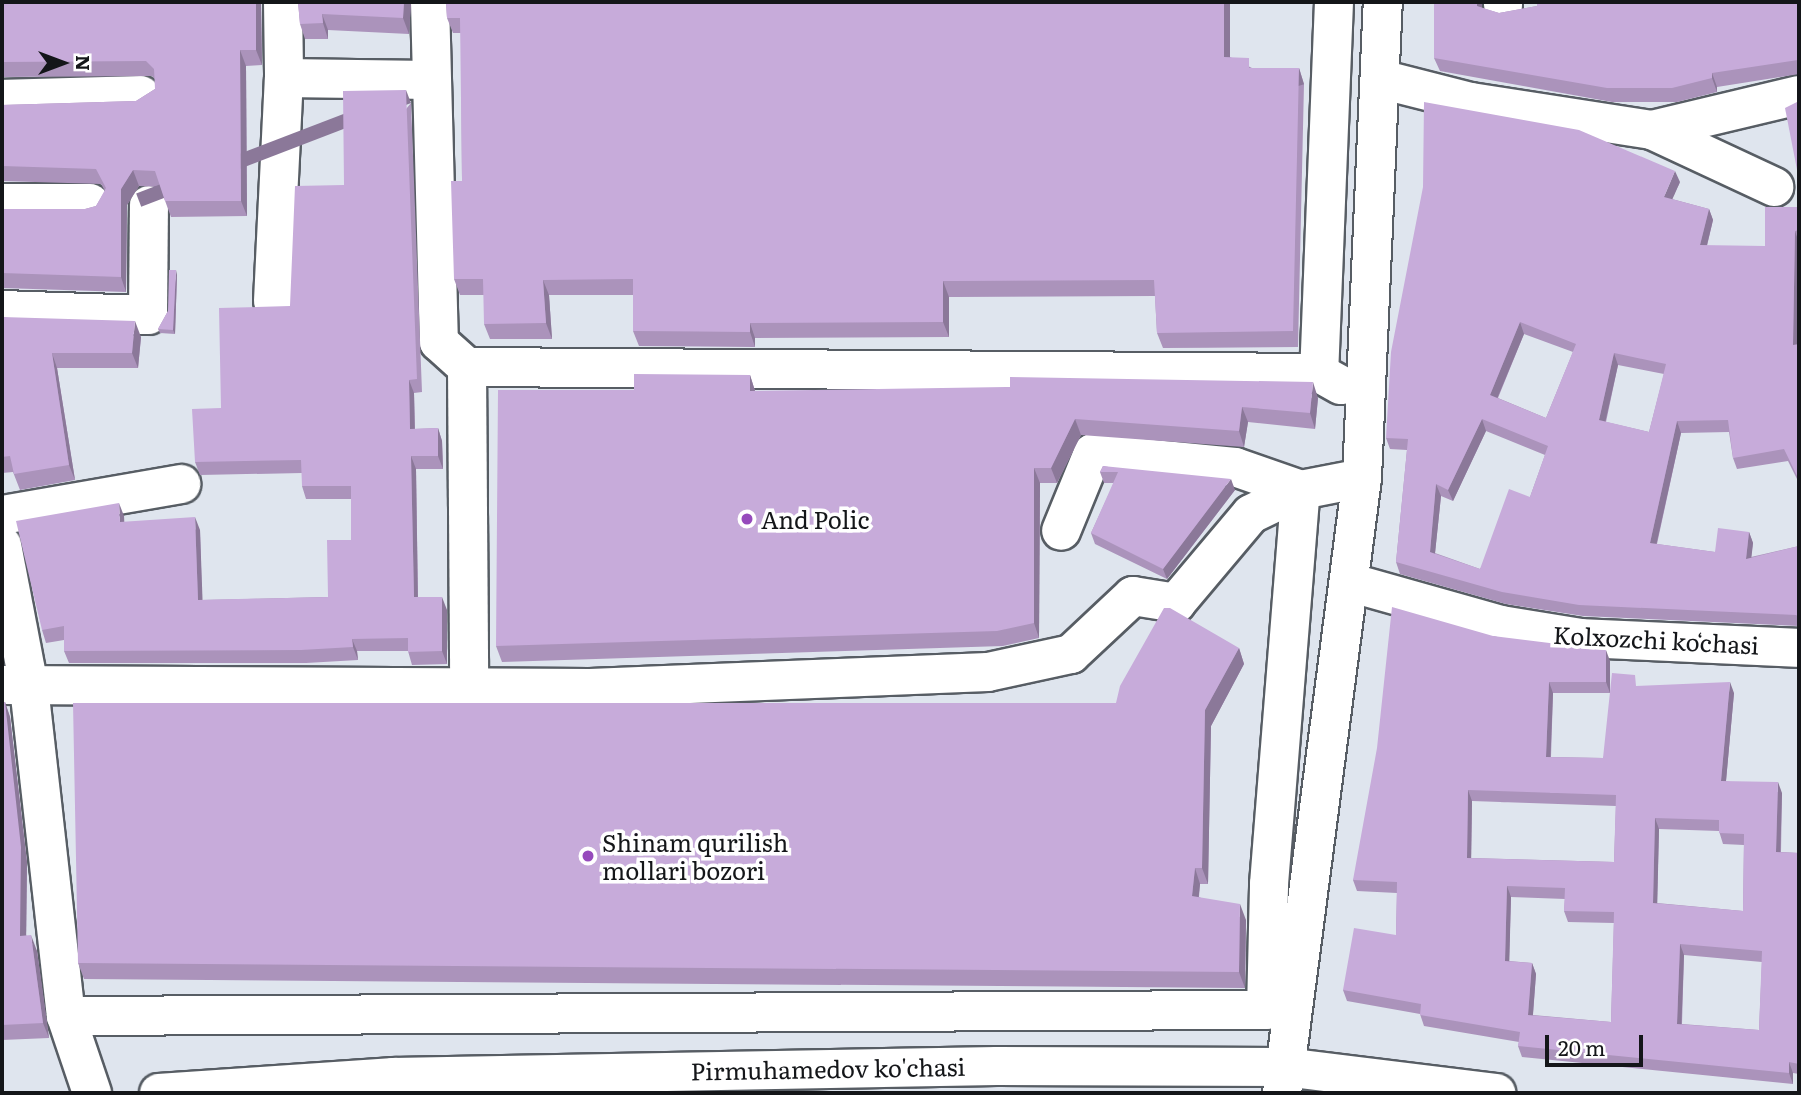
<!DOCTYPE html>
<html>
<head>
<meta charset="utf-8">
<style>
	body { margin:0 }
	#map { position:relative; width:1801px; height:1095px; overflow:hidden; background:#dfe5ee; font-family:Literata,serif }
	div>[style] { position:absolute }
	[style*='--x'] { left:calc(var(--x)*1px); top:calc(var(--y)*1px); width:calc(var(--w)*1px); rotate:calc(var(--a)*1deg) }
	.roads { filter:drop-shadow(2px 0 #575d64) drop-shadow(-2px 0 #575d64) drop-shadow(0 2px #575d64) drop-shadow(0 -2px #575d64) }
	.minor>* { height:38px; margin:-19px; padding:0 19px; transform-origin:19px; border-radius:19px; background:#fff }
	.major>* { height:38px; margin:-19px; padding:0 19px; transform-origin:19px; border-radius:19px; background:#fff }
	.wall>* { inset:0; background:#ab93bb }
	.shaded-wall>* { inset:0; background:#8b7899; transform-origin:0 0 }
	.building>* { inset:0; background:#c7abda }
	.dots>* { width:19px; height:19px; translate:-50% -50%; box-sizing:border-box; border:4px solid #fff; border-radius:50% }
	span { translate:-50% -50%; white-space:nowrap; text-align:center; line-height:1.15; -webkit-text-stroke:7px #fff; paint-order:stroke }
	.poi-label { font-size:24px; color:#141619 }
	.left { translate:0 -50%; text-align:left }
	.street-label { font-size:24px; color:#141619 }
	.frame { position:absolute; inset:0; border:4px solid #141619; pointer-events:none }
	.north { position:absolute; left:28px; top:28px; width:70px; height:70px; -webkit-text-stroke:5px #fff; paint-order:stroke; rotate:90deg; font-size:19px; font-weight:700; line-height:28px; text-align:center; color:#141619 }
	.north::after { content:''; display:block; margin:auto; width:24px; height:32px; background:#141619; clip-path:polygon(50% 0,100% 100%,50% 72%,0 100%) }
	.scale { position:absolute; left:1545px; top:1035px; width:98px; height:32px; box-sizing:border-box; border:4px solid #141619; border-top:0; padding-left:9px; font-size:21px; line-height:24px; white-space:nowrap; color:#141619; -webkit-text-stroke:5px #fff; paint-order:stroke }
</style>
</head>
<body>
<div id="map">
	<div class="roads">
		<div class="minor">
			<div style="--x:283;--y:2;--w:76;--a:89.2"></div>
			<div style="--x:430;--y:2;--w:340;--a:88.5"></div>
			<div style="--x:439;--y:342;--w:38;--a:42"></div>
			<div style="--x:467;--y:367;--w:852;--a:0.4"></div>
			<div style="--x:1334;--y:2;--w:371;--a:92.3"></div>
			<div style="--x:1319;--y:373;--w:25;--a:29"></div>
			<div style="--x:1503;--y:2;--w:3;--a:90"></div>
			<div style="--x:1380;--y:79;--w:94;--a:14.2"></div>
			<div style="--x:1471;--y:102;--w:183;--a:8.8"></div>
			<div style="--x:1652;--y:130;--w:151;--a:-13.4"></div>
			<div style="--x:2;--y:99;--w:139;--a:-1.6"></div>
			<div style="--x:1652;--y:130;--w:135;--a:25"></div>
			<div style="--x:2;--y:203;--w:88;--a:0"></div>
			<div style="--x:273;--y:301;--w:223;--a:-87.2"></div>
			<div style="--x:284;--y:78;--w:147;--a:0.8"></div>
			<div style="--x:2;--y:310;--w:146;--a:2"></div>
			<div style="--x:148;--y:315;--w:110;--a:-89.5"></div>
			<div style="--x:467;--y:367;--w:318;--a:89.6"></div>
			<div style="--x:2;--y:515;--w:182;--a:-9.8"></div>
			<div style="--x:2;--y:545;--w:145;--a:79.2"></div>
			<div style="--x:29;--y:687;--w:331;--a:83.6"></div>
			<div style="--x:66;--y:1016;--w:81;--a:71.3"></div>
			<div style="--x:1352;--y:583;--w:155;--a:15.7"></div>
			<div style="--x:1501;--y:625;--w:81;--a:9.2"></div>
			<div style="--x:1581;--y:638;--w:218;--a:2.6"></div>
			<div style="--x:2;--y:685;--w:588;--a:0.29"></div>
			<div style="--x:590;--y:688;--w:398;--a:-2.3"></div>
			<div style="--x:988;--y:672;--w:85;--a:-12.2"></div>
			<div style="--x:1071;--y:654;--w:85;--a:-43.1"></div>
			<div style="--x:1133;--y:596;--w:44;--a:9.2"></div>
			<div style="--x:1176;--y:603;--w:116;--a:-49.9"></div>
			<div style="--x:1251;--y:514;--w:55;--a:-25.6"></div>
			<div style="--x:1301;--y:490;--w:62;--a:-11.1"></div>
			<div style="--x:66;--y:1016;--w:1200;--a:-0.29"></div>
			<div style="--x:1266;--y:1010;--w:126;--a:-88.6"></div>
			<div style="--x:1269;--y:884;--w:395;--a:-85.4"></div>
			<div style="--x:1301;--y:490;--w:70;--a:-160.8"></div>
			<div style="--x:1235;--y:467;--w:143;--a:-174.4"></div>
			<div style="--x:1093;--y:453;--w:84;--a:112.3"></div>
			<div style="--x:1282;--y:1093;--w:620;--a:-82.59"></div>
			<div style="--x:1362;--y:478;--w:476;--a:-87.5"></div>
		</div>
		<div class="major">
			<div style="--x:159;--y:1093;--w:235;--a:-3.9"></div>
			<div style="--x:393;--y:1077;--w:604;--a:-1.04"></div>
			<div style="--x:997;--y:1066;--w:287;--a:0.2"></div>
			<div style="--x:1284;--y:1067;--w:214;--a:7"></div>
		</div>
	</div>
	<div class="wall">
		<div style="clip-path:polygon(2px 2px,261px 2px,262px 65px,246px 66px,247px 216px,171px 217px,160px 187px,139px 186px,127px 205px,126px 292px,2px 288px,2px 209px,85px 209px,96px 206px,105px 191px,101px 184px,2px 181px,2px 105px,136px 101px,155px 89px,155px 79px,152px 76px,2px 77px)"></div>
		<div style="clip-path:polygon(298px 2px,411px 2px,409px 34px,328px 30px,328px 39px,305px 39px,300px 24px)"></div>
		<div style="clip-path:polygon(446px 2px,1230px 2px,1230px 57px,1252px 68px,1299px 68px,1304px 84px,1298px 347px,1163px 348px,1157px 333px,1155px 296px,949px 297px,949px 337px,755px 338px,755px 347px,639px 346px,633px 331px,633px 295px,549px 295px,552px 339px,490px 339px,484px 324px,484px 295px,460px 295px,454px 279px,462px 181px,461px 33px,453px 33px,447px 18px)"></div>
		<div style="clip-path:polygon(1482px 2px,1482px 8px,1499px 13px,1537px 6px,1799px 2px,1799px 74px,1717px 87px,1717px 92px,1677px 102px,1612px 102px,1440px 71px,1434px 58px)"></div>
		<div style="clip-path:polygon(411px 103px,422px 392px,414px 393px,415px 429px,438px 428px,442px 441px,443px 469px,416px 469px,418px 597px,447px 610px,447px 664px,412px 665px,408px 651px,357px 651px,358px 660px,306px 663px,69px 663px,64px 651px,64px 640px,46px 643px,42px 630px,124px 516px,124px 522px,200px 530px,202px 600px,328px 597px,351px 540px,351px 499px,306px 499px,302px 486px,302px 473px,200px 475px,195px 462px,221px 408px,290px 306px,344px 185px)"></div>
		<div style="clip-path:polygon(evenodd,1680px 182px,1672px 199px,1709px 209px,1713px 220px,1707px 246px,1765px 246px,1799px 207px,1798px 344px,1799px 344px,1799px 483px,1788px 461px,1737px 469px,1733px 458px,1729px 432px,1681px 433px,1657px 544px,1715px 552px,1749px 532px,1753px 543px,1751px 557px,1799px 546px,1799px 626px,1583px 616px,1506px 604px,1400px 574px,1396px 562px,1407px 450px,1390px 449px,1386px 438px,1680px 182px,1524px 334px,1573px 352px,1546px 418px,1498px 398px,1524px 334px,1680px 182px,1618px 365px,1664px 374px,1649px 432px,1606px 422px,1618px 365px,1680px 182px,1486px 431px,1545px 455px,1530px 497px,1480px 569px,1435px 553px,1441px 496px,1453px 501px,1486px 431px)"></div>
		<div style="clip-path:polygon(177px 275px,175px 334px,160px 333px,158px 329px,168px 311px)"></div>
		<div style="clip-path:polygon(2px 317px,141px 337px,138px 368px,57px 368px,75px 480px,20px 490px,13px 472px,2px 473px)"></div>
		<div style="clip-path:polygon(750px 375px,755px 391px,1318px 398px,1315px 429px,1248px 422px,1244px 447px,1081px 435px,1057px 483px,1040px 483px,1039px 638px,1003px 646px,502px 662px,496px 646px,634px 390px)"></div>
		<div style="clip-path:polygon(1103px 466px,1235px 490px,1167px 579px,1095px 544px,1091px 533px,1114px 483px,1104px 483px,1100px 472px)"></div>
		<div style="clip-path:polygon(evenodd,1493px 636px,1610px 661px,1610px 693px,1553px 693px,1551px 757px,1603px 758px,1639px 686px,1734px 693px,1726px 781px,1782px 793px,1781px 852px,1799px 853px,1799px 1074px,1793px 1073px,1793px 1084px,1522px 1057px,1518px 1046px,1519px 1042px,1424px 1026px,1420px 1014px,1347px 1001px,1343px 990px,1396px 935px,1397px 893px,1357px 891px,1353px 880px,1493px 636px,1472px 801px,1616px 806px,1614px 862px,1471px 858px,1472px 801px,1493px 636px,1659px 829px,1719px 831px,1723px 844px,1744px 845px,1743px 911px,1657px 903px,1659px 829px,1493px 636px,1511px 897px,1565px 899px,1564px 911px,1568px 922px,1614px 923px,1611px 1022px,1533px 1015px,1536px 974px,1532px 963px,1509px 961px,1511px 897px,1493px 636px,1684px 955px,1762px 962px,1759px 1030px,1682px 1024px,1684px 955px)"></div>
		<div style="clip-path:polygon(1239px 648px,1244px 664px,1211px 726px,1208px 884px,1200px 884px,1199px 897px,1246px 920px,1245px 988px,84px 979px,78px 963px,1116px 703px)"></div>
		<div style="clip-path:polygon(2px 702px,5px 702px,10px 717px,27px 862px,26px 935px,37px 951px,49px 1038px,2px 1040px)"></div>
	</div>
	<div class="shaded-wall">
		<div style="clip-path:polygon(256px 2px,261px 2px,262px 65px,256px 50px)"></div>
		<div style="clip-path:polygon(404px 2px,411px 2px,409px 34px,403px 18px)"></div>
		<div style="clip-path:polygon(1224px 2px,1230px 2px,1230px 73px,1224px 57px)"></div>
		<div style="clip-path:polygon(1477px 2px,1482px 2px,1482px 20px,1477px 6px)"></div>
		<div style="left:1798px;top:2px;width:1px;height:58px"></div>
		<div style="clip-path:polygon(322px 14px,328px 30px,328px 39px,323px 23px)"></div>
		<div style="clip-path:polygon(240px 50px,246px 66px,247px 216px,241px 201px)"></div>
		<div style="left:1299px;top:68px;width:17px;height:263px;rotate:73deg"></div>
		<div style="clip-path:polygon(1712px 73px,1717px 87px,1717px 92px,1712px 78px)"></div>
		<div style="left:406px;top:90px;width:14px;height:289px;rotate:69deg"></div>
		<div style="clip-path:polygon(133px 170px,139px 186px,127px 205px,126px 292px,121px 277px,121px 189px)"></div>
		<div style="clip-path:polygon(1675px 171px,1680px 182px,1668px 209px,1664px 197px)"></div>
		<div style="clip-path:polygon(1709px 209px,1713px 220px,1704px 257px,1700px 245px)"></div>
		<div style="clip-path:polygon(1795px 231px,1799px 243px,1798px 357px,1793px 345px)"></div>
		<div style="clip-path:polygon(176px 270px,177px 275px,175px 334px,173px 330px)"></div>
		<div style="clip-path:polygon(543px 280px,549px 295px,552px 339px,546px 323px)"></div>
		<div style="clip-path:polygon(943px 281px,949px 297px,949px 337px,943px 322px)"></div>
		<div style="clip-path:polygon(135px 321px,141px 337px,138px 368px,132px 353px)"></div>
		<div style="clip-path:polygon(1520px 322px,1524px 334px,1494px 406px,1490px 395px)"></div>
		<div style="clip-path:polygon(750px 323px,755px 338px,755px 347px,750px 332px)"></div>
		<div style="clip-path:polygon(52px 353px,57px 368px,75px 480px,69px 465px)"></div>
		<div style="clip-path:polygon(1614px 353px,1618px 365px,1603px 432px,1599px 420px)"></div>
		<div style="clip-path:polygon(750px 375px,755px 391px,750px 391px)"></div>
		<div style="clip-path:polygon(409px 380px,414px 393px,415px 442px,410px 429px)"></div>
		<div style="clip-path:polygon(1313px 382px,1318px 398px,1315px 429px,1310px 413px)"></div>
		<div style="clip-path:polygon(1242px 407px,1248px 422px,1244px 447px,1239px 431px)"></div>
		<div style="clip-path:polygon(1075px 419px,1081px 435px,1057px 483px,1051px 468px)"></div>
		<div style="clip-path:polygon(1482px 419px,1486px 431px,1453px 501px,1448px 490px)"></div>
		<div style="clip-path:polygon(1677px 421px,1681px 433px,1654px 555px,1650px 543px)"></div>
		<div style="clip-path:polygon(438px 428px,442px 441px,443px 469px,438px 456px)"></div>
		<div style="clip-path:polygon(411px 456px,416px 469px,418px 610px,414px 597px)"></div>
		<div style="clip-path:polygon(1034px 468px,1040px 483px,1039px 638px,1034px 623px)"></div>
		<div style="clip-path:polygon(1231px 479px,1235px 490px,1167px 579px,1163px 569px)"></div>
		<div style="clip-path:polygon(1436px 484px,1441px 496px,1434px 563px,1430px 552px)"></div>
		<div style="clip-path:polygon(119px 503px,124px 516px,125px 535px,120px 522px)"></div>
		<div style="clip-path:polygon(195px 517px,200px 530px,203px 613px,198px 600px)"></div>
		<div style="clip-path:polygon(1749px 532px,1753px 543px,1750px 570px,1746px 559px)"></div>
		<div style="clip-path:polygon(442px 597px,447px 610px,447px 664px,442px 651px)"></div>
		<div style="clip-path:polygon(352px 639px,357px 651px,358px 660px,353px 647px)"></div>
		<div style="clip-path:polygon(1239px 648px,1244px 664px,1211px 726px,1208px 884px,1202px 868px,1205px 710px)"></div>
		<div style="clip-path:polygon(1606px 650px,1610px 661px,1610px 693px,1606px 682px)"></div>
		<div style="clip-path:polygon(1549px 682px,1553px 693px,1550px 768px,1546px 757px)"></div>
		<div style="clip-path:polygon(1730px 682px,1734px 693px,1725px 792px,1721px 781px)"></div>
		<div style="clip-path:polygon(5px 702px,10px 717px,27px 862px,26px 951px,20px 936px)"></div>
		<div style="clip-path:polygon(1778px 782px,1782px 793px,1780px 863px,1776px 852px)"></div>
		<div style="clip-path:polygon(1468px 790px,1472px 801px,1471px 869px,1467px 858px)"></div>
		<div style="clip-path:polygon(1655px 818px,1659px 829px,1657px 914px,1653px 903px)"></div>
		<div style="clip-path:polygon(1195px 868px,1200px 884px,1197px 912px,1192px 896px)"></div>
		<div style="clip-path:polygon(1507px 886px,1511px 897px,1509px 972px,1505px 961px)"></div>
		<div style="clip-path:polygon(1240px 904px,1246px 920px,1245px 988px,1239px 972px)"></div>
		<div style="clip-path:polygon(31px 935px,37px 951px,49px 1038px,43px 1023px)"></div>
		<div style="clip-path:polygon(1680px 944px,1684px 955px,1681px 1035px,1677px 1024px)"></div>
		<div style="clip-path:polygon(1532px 963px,1536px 974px,1532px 1026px,1528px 1015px)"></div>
		<div style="clip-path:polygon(1789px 1062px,1793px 1073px,1793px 1084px,1789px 1073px)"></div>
	</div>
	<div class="building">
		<div style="clip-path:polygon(2px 2px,256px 2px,256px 50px,240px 50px,241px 201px,165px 201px,155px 171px,133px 170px,121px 189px,121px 277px,2px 273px,2px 209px,85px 209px,96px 206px,106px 188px,96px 169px,2px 166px,2px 105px,136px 101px,155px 89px,154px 69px,146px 61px,2px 62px)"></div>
		<div style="clip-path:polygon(298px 2px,404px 2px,403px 18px,322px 14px,323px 23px,300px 24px)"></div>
		<div style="clip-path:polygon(446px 2px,1224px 2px,1224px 57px,1249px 58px,1249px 68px,1299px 68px,1293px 331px,1157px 333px,1154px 280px,943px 281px,943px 322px,750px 323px,750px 332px,633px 331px,633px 279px,543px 280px,546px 323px,484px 324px,483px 279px,454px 279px,451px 181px,462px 181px,460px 18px,447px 18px)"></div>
		<div style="clip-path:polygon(1434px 2px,1477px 2px,1477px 6px,1499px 13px,1537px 6px,1537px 2px,1798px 2px,1798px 60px,1712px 73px,1712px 78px,1672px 88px,1607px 88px,1434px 58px)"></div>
		<div style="clip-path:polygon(406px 90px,417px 379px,409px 380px,410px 429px,438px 428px,438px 456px,411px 456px,414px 597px,442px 597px,442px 651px,408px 652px,408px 638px,352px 639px,353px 647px,301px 650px,64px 651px,64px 626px,42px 630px,16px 521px,119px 503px,120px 522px,195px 517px,198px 600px,328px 597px,327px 540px,351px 540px,351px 486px,302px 486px,301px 460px,195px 462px,192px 409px,221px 408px,219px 308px,290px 306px,295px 186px,344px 185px,343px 91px)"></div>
		<div style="clip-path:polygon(1799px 101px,1799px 180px,1785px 108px)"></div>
		<div style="clip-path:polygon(evenodd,1424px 102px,1579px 130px,1675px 171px,1664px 197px,1709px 209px,1700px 245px,1765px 246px,1765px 207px,1799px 207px,1799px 230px,1795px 231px,1793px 345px,1799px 344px,1799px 480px,1784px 449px,1733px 458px,1728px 420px,1677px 421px,1650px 543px,1715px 552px,1718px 528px,1749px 532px,1746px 559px,1799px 546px,1799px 617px,1796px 615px,1579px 605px,1502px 592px,1396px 562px,1408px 439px,1386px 438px,1391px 352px,1423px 187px,1424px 102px,1520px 322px,1576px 344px,1546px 418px,1490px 395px,1520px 322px,1424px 102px,1614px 353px,1666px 364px,1649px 432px,1599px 420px,1614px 353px,1424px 102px,1482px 419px,1548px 446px,1530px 497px,1509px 489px,1480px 569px,1430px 552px,1436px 484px,1448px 490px,1482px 419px)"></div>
		<div style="clip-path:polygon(169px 270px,176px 270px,173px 330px,158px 329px,168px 311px)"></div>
		<div style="clip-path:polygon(2px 317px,135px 321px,132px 353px,52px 353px,69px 465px,14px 474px,10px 456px,2px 457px)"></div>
		<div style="clip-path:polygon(634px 374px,750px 375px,750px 391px,1010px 387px,1010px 377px,1313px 382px,1310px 413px,1242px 407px,1239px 431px,1075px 419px,1051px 468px,1034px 468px,1034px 623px,997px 631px,496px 646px,498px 390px,634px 390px)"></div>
		<div style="clip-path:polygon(1103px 466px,1231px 479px,1163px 569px,1091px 533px,1118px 472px,1100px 472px)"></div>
		<div style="clip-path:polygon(evenodd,1392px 607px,1493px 636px,1606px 650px,1606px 682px,1549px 682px,1546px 757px,1603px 758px,1612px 673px,1635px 675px,1636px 686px,1730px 682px,1721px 781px,1778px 782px,1776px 852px,1799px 853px,1799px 1064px,1789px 1062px,1789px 1073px,1518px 1046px,1520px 1032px,1420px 1015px,1421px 1004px,1343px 990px,1354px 928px,1396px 935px,1397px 882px,1353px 880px,1377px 748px,1392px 607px,1468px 790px,1616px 795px,1614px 862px,1467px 858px,1468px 790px,1392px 607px,1655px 818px,1719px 820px,1719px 833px,1744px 834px,1743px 911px,1653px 903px,1655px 818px,1392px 607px,1507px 886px,1565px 888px,1564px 911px,1614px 912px,1611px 1022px,1528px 1015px,1532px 963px,1505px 961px,1507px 886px,1392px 607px,1680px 944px,1762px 951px,1759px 1030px,1677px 1024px,1680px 944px)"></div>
		<div style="clip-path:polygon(1164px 608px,1170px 608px,1239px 648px,1205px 710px,1202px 868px,1195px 868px,1192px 896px,1240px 904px,1239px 972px,78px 963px,73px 703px,1116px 703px,1120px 686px)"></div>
		<div style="clip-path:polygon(2px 702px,5px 702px,21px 847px,20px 936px,31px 935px,43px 1023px,2px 1025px)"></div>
	</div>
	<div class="dots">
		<div style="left:747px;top:519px;background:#964abc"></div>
		<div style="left:588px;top:856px;background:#964abc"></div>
	</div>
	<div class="poi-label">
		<span class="left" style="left:761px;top:519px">And Polic</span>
		<span class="left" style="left:602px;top:856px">Shinam qurilish<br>mollari bozori</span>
	</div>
	<div class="street-label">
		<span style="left:1656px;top:639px;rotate:3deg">Kolxozchi koʻchasi</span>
		<span style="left:828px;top:1068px;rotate:-1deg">Pirmuhamedov ko'chasi</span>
	</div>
	<div class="frame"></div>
	<div class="north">N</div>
	<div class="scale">20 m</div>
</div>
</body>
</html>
